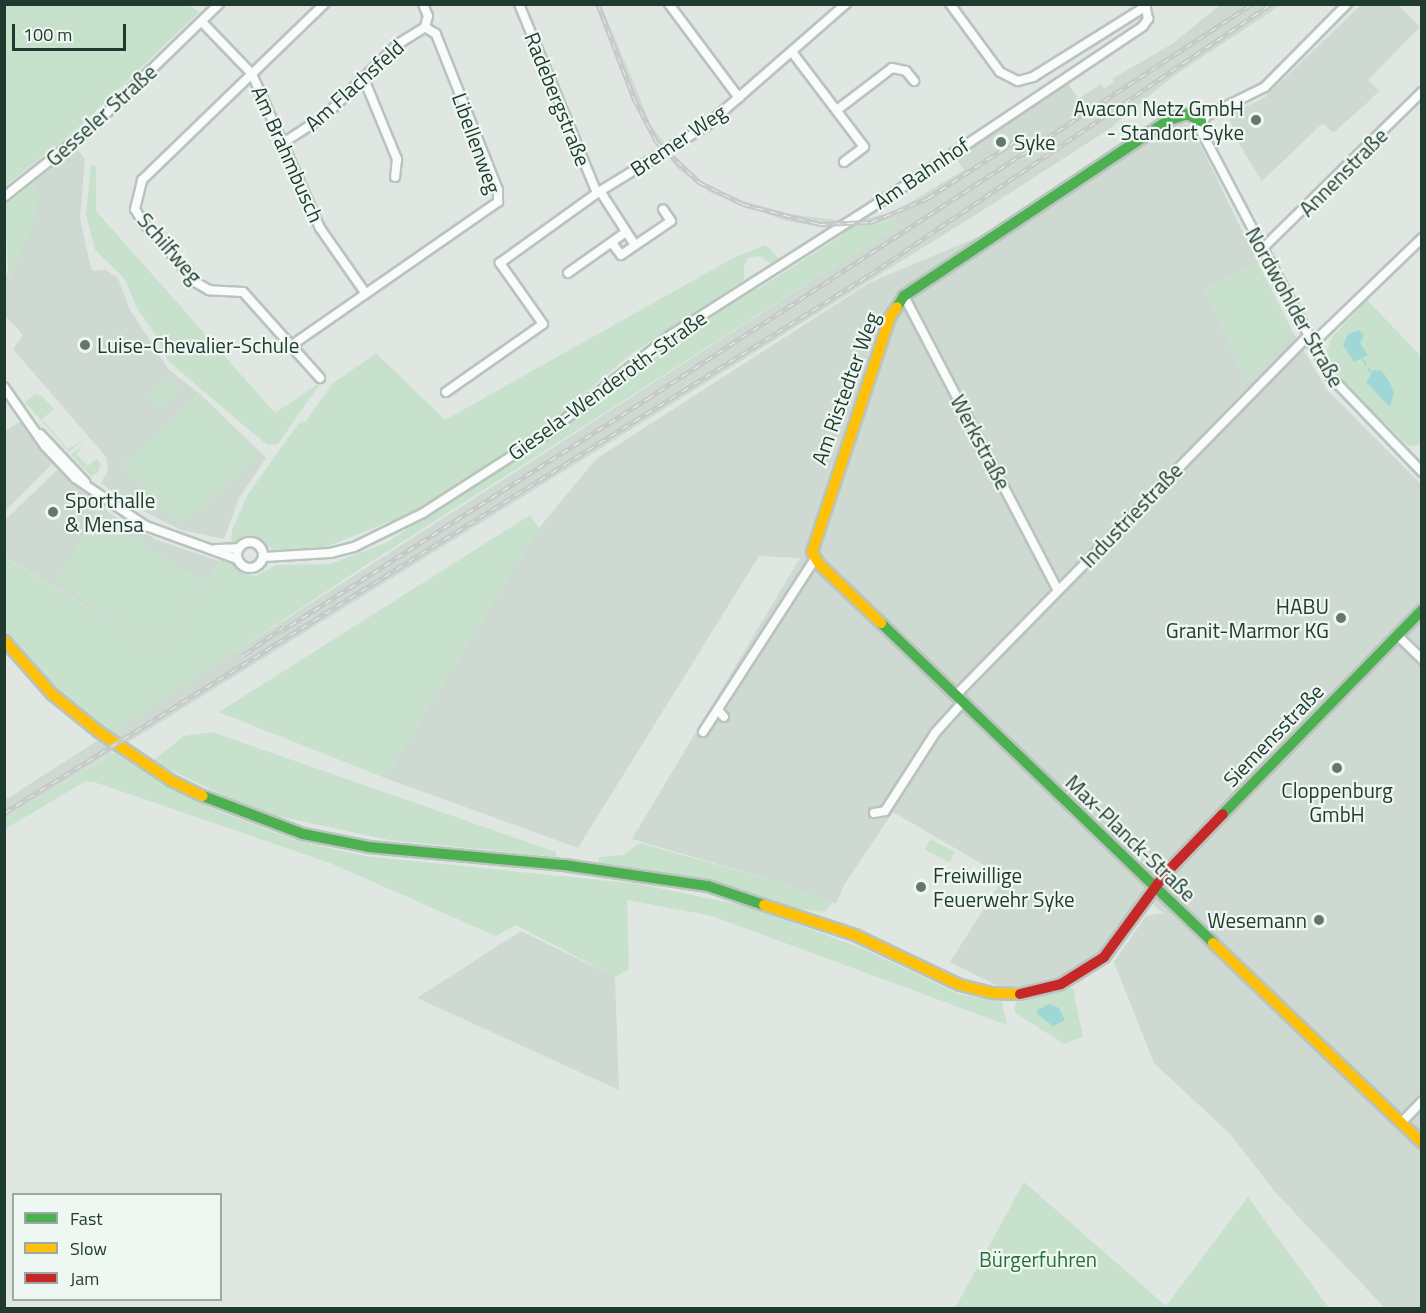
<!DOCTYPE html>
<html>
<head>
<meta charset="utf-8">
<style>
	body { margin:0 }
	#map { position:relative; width:1426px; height:1313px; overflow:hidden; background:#e0e7e3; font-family:"Titillium Web",sans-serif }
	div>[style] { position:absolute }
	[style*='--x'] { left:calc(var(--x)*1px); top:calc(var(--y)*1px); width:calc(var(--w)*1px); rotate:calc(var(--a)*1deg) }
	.built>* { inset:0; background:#ced9d2 }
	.green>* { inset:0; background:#c8e1cd; transform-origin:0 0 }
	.water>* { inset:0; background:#9fd6d6 }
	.stream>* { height:2px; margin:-1px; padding:0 1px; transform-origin:1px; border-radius:1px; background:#9fd6d6 }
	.roads { filter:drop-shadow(2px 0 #b9c4be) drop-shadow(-2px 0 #b9c4be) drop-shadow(0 2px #b9c4be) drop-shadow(0 -2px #b9c4be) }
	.street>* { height:8px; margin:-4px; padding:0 4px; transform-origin:4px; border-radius:4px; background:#fafbfb }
	.street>.ring { margin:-4px; padding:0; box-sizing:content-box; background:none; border:8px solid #fafbfb; border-radius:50% }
	.fast>* { height:10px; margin:-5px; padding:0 5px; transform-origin:5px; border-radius:5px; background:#4caf50 }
	.slow>* { height:10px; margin:-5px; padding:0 5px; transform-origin:5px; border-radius:5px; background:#ffc107 }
	.jam>* { height:10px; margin:-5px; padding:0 5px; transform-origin:5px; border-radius:5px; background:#c62828 }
	.rail>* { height:4.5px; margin-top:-2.25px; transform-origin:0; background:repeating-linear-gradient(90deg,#eef7f1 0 7px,#c6c9c8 0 14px); box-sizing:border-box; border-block:2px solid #c6c9c8 }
	.dots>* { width:16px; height:16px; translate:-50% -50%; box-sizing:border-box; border:3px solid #eef7f1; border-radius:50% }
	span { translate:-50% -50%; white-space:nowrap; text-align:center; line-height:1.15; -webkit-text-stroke:4.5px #eef7f1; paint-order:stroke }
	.street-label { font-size:21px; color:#1f3a2f }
	.poi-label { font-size:21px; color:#1f3a2f }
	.right { translate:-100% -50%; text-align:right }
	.left { translate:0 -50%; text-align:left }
	.park-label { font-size:21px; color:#28713b }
	.frame { position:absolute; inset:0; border:6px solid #1f3a2f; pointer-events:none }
	.legend { position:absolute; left:12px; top:1193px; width:210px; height:108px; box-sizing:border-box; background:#eef7f1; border:2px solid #9baba3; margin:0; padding:8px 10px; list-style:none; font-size:18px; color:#1f3a2f }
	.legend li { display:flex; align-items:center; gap:12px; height:30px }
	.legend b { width:30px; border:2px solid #9baba3 }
	.scale { position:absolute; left:12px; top:24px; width:114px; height:27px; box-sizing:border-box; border:3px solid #1f3a2f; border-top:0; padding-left:8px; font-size:18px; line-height:21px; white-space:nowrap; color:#1f3a2f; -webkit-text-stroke:4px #eef7f1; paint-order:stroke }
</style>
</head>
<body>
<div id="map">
	<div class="built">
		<div style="clip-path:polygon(595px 5px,601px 5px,651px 125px,680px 164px,710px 187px,744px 201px,789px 214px,853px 222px,896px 211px,964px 170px,955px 156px,1068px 83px,1078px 99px,1101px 84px,1104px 89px,1114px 82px,1112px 79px,1172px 44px,1220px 5px,1281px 5px,1172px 77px,1108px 130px,977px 214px,5px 819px,5px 800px,899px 225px,894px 218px,872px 225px,828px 228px,786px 221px,711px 193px,678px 169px,645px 124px)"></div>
		<div style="clip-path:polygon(1361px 5px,1398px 5px,1420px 27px,1368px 80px,1379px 91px,1367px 103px,1333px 133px,1323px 123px,1262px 181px,1239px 144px,1228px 115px,1264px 98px)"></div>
		<div style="clip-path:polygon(1178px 124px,1190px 124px,1258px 263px,1204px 290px,1247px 381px,1293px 332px,1327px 390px,1421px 484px,1421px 1308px,1383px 1306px,1276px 1193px,1230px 1134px,1154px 1063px,1114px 962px,1146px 916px,1163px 913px,1141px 894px,1104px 948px,1076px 972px,1045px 985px,1008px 991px,950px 962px,1004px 877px,893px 812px,844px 885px,836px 904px,785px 884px,632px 839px,800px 558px,759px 556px,578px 848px,385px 778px,539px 528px,596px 459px,869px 283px,1037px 212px)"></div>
		<div style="clip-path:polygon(76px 147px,85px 159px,80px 218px,90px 265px,93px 271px,106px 270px,118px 278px,129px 308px,168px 369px,200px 394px,266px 458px,239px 498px,224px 539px,181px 530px,131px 505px,101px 483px,108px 471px,107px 458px,13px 349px,23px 335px,5px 315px,4px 279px,9px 279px,39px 198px,32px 184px)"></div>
		<div style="clip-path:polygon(24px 419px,54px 462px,5px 511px,5px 431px)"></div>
		<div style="clip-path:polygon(58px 469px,111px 514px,157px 540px,219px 561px,163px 652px,5px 557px,5px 520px)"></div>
		<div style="clip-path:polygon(521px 931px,615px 977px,619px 1090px,417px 998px)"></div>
	</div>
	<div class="green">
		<div style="clip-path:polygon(188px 4px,199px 12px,76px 130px,5px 186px,5px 5px)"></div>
		<div style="clip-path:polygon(91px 165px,96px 166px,96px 211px,275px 413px,321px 382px,278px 444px,267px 445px,168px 361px,158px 338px,138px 310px,124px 278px,95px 250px,86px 214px)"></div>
		<div style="clip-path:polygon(32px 184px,39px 198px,32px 229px,9px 279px,5px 279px,8px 271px,5px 205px)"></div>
		<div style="clip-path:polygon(895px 218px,899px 225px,366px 565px,113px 733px,57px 689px,5px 629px,4px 557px,163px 652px,220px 558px,230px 561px,240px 572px,256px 576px,276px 565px,330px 564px,386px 543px,550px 437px,722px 307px,755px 286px,758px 289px,841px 236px,840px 227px,872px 225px)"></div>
		<div style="clip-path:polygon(766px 245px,780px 260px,773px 265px,759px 256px,748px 258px,744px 266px,744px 280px,630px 355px,553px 420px,426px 507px,323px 548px,275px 550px,249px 537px,231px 545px,232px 530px,248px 494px,298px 424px,306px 421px,332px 384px,376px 353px,445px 420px,735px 257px)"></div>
		<div style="clip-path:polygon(1258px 263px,1293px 332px,1247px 381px,1204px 290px)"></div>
		<div style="clip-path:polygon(1367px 300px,1421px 356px,1421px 442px,1418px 445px,1408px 446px,1344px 383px,1326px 353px,1332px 337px)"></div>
		<div style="left:167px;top:378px;width:18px;height:28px;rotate:45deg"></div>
		<div style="clip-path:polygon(35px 394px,42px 396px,54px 409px,42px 419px,68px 449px,82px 441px,69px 452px,25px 402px)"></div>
		<div style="clip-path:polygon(198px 394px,244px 438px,258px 457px,181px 526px,122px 465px)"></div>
		<div style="clip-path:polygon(84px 444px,76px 454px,88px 466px,97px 459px,101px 464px,98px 472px,91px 476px,71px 455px)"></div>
		<div style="left:97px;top:515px;width:125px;height:79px;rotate:32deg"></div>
		<div style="clip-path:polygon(530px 515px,539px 528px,385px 778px,219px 712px)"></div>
		<div style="clip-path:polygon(212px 732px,556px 852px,556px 857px,389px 840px,258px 812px,152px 761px,184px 736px)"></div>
		<div style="clip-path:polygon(116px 751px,165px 784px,213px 809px,295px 840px,364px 856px,639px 884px,746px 906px,864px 949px,958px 994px,1002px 1001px,1007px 1025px,712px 916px,627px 900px,629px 969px,615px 977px,516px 925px,496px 936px,330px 863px,94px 782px,86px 781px,5px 829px,5px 819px)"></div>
		<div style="left:930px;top:839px;width:28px;height:12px;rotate:27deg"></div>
		<div style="clip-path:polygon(640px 843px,785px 884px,833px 902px,825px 912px,799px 909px,704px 879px,599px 863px,599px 857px,623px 855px)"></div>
		<div style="clip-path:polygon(1073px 988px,1083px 1037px,1064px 1044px,1014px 1012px,1016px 1002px)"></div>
		<div style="clip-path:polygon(1024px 1182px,1166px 1306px,1248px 1197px,1329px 1308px,955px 1308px)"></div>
	</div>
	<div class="water">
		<div style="clip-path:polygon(1359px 330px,1364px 335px,1360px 343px,1368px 355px,1354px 362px,1343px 345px,1348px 334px)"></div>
		<div style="clip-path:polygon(1374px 370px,1382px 371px,1389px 381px,1394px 393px,1390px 407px,1366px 382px)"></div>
		<div style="clip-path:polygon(1049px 1004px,1059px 1008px,1065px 1020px,1053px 1026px,1037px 1014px,1037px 1010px)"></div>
	</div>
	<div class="stream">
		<div style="--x:1363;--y:360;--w:5;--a:53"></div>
		<div style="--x:1369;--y:369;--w:4;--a:56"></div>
	</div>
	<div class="roads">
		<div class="street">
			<div style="--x:519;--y:4;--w:204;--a:67.6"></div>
			<div style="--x:669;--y:4;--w:117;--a:53.3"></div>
			<div style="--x:950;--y:4;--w:84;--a:53.7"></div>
			<div style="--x:1000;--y:72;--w:20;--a:27"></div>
			<div style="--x:1018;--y:81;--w:16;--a:-15"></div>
			<div style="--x:1033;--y:77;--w:133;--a:-32.1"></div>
			<div style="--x:1347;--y:4;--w:117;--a:134.7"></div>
			<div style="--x:1265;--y:87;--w:66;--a:153.8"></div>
			<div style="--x:1206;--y:116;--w:14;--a:115"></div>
			<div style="--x:1200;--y:129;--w:279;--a:62.2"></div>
			<div style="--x:1330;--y:376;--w:133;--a:46.2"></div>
			<div style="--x:202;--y:22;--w:72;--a:46.1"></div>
			<div style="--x:252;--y:74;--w:168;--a:66.2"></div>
			<div style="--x:320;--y:228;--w:80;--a:55.1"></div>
			<div style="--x:792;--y:52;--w:119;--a:52.8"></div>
			<div style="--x:864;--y:147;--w:25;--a:143"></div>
			<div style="--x:364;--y:79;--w:87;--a:67.6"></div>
			<div style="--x:397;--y:159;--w:18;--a:96"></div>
			<div style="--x:837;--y:110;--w:69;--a:-37.4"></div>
			<div style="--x:892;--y:68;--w:14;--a:12"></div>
			<div style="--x:906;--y:71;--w:13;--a:51"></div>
			<div style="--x:283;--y:143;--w:51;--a:-33.1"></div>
			<div style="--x:326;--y:115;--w:101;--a:-44.6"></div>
			<div style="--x:398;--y:44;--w:32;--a:-32"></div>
			<div style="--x:600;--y:191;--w:64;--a:57.1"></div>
			<div style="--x:4;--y:197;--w:112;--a:-38.5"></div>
			<div style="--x:92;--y:127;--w:177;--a:-44.1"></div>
			<div style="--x:612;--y:243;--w:15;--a:53"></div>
			<div style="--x:621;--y:255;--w:60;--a:-34.2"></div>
			<div style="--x:671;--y:221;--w:14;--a:-124"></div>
			<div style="--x:1262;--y:249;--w:224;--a:-44.5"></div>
			<div style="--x:568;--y:273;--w:71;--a:-35.3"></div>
			<div style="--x:904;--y:296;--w:331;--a:62.4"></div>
			<div style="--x:1312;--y:344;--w:153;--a:-43.9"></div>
			<div style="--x:292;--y:345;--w:251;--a:-34.8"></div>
			<div style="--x:498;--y:202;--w:12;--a:-90"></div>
			<div style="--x:498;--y:190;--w:168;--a:-111.7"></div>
			<div style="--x:436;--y:34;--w:13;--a:-148"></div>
			<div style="--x:425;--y:27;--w:11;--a:-75"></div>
			<div style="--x:428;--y:16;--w:13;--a:-113"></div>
			<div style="--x:320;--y:378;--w:115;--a:-131.8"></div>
			<div style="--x:243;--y:292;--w:34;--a:-177"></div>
			<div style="--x:209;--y:290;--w:14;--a:-150"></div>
			<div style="--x:197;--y:283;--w:81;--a:-131.5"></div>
			<div style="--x:143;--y:222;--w:15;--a:-122"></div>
			<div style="--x:135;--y:209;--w:30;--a:-76"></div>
			<div style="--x:142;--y:180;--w:253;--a:-44"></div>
			<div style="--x:4;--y:387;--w:72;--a:55.2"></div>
			<div style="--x:45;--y:446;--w:44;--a:46.8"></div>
			<div style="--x:75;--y:478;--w:86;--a:34.1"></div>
			<div style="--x:146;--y:526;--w:97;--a:19.9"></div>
			<div style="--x:446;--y:392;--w:118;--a:-35"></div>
			<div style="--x:543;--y:324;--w:75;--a:-125.2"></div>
			<div style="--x:500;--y:263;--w:120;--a:-35.8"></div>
			<div style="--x:597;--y:193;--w:128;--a:-31.6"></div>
			<div style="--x:706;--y:126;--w:186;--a:-41.1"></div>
			<div style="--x:40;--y:434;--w:66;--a:46.8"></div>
			<div class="ring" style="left:237px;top:542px;width:18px;height:18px"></div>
			<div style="--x:216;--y:549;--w:23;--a:-2"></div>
			<div style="--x:264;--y:557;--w:66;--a:-3.5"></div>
			<div style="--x:330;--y:553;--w:25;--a:-14"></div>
			<div style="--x:354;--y:547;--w:77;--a:-26.2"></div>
			<div style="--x:423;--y:513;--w:150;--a:-32.7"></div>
			<div style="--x:549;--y:432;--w:156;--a:-38.5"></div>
			<div style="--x:671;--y:335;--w:257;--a:-32.5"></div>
			<div style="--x:888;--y:197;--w:307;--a:-33.8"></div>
			<div style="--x:1143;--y:26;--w:9;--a:-54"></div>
			<div style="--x:1148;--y:19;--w:15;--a:-101"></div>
			<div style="--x:1397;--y:635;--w:35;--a:44"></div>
			<div style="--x:956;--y:695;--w:501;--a:-45.57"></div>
			<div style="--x:718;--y:710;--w:9;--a:49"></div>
			<div style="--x:703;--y:732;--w:206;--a:-57.1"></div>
			<div style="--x:874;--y:813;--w:11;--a:-10"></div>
			<div style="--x:885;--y:811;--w:93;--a:-57.3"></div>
			<div style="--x:935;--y:733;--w:42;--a:-47.9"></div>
			<div style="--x:1401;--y:1123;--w:30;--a:-46"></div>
		</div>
		<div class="fast">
			<div style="--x:897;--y:307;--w:13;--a:-58"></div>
			<div style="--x:904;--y:296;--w:318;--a:-33.6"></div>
			<div style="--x:1169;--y:120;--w:19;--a:-18"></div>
			<div style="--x:1187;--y:114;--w:16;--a:27"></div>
			<div style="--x:881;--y:623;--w:461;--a:43.9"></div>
			<div style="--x:203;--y:796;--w:107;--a:20.8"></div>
			<div style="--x:303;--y:834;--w:67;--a:11.1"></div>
			<div style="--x:369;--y:847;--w:196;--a:5.3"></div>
			<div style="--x:564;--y:865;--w:146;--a:8.3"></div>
			<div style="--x:708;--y:886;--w:59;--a:18.7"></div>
			<div style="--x:1223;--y:814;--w:285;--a:-45.7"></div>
		</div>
		<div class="slow">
			<div style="--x:881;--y:623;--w:84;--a:-136.4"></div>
			<div style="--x:820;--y:565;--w:15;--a:-122"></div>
			<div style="--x:812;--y:552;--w:248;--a:-71.6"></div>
			<div style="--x:890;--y:317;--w:12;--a:-55"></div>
			<div style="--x:4;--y:640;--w:72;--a:48.4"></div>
			<div style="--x:52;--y:694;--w:60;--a:39"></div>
			<div style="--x:99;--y:732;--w:88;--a:33.9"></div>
			<div style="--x:172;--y:781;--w:34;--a:26"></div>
			<div style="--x:764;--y:905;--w:96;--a:18.2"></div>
			<div style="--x:855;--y:935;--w:116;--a:25.5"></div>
			<div style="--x:960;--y:985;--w:34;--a:14"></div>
			<div style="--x:993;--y:993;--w:27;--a:2"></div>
			<div style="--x:1213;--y:943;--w:289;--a:43.7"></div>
		</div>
		<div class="jam">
			<div style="--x:1020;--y:994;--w:42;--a:-13.7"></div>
			<div style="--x:1061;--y:984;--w:51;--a:-32.1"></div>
			<div style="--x:1104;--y:957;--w:103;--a:-53.7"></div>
			<div style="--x:1165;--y:874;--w:83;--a:-46"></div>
		</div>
	</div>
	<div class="rail">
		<div style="--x:598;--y:4;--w:101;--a:69"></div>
		<div style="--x:634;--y:98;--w:50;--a:62.4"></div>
		<div style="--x:657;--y:142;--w:58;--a:43.6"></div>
		<div style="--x:699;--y:182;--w:49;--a:26.6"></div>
		<div style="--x:743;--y:204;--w:79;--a:14.7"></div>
		<div style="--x:819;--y:224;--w:52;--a:-2.2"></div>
		<div style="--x:871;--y:222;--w:62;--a:-22.8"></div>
		<div style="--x:928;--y:198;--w:106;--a:-33.1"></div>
		<div style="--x:278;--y:633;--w:437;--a:-32.4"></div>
		<div style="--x:647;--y:399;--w:723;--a:-33.14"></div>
		<div style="--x:244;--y:655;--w:48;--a:-35.7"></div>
		<div style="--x:4;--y:813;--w:1019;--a:-31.88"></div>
		<div style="--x:869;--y:275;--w:485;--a:-34"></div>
	</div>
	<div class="dots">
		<div style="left:1256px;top:120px;background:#63776e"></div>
		<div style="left:1001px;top:142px;background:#63776e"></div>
		<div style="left:85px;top:345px;background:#63776e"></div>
		<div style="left:53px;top:512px;background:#63776e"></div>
		<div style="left:1341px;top:618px;background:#63776e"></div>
		<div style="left:1337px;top:768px;background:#63776e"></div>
		<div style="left:921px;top:887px;background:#63776e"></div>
		<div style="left:1319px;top:920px;background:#63776e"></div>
	</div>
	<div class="street-label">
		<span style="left:354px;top:85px;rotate:-42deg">Am Flachsfeld</span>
		<span style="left:558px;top:99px;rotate:68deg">Radebergstraße</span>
		<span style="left:101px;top:115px;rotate:-42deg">Gesseler Straße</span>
		<span style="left:678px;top:140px;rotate:-34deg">Bremer Weg</span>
		<span style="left:477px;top:143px;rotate:70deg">Libellenweg</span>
		<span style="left:288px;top:154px;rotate:66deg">Am Brahmbusch</span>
		<span style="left:1343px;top:172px;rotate:-45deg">Annenstraße</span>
		<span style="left:921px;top:173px;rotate:-34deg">Am Bahnhof</span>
		<span style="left:170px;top:248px;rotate:49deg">Schilfweg</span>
		<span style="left:1295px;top:307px;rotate:61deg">Nordwohlder Straße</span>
		<span style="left:607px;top:385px;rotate:-36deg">Giesela-Wenderoth-Straße</span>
		<span style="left:845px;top:388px;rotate:-70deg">Am Ristedter Weg</span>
		<span style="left:981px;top:442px;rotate:62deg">Werkstraße</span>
		<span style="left:1131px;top:515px;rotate:-46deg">Industriestraße</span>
		<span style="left:1273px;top:735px;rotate:-46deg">Siemensstraße</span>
		<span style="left:1131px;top:838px;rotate:44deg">Max-Planck-Straße</span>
	</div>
	<div class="poi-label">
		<span class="right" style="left:1244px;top:120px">Avacon Netz GmbH<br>- Standort Syke</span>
		<span class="left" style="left:1014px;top:142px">Syke</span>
		<span class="left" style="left:97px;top:345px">Luise-Chevalier-Schule</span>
		<span class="left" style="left:65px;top:512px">Sporthalle<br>&amp; Mensa</span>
		<span class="right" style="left:1329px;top:618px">HABU<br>Granit-Marmor KG</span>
		<span style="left:1337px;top:802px">Cloppenburg<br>GmbH</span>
		<span class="left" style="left:933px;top:887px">Freiwillige<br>Feuerwehr Syke</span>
		<span class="right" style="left:1307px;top:920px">Wesemann</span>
	</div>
	<div class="park-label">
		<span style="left:1038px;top:1259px">Bürgerfuhren</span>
	</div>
	<div class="frame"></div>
	<ul class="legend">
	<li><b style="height:8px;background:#4caf50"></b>Fast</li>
	<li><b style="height:8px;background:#ffc107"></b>Slow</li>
	<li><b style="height:8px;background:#c62828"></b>Jam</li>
	</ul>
	<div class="scale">100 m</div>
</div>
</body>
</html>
